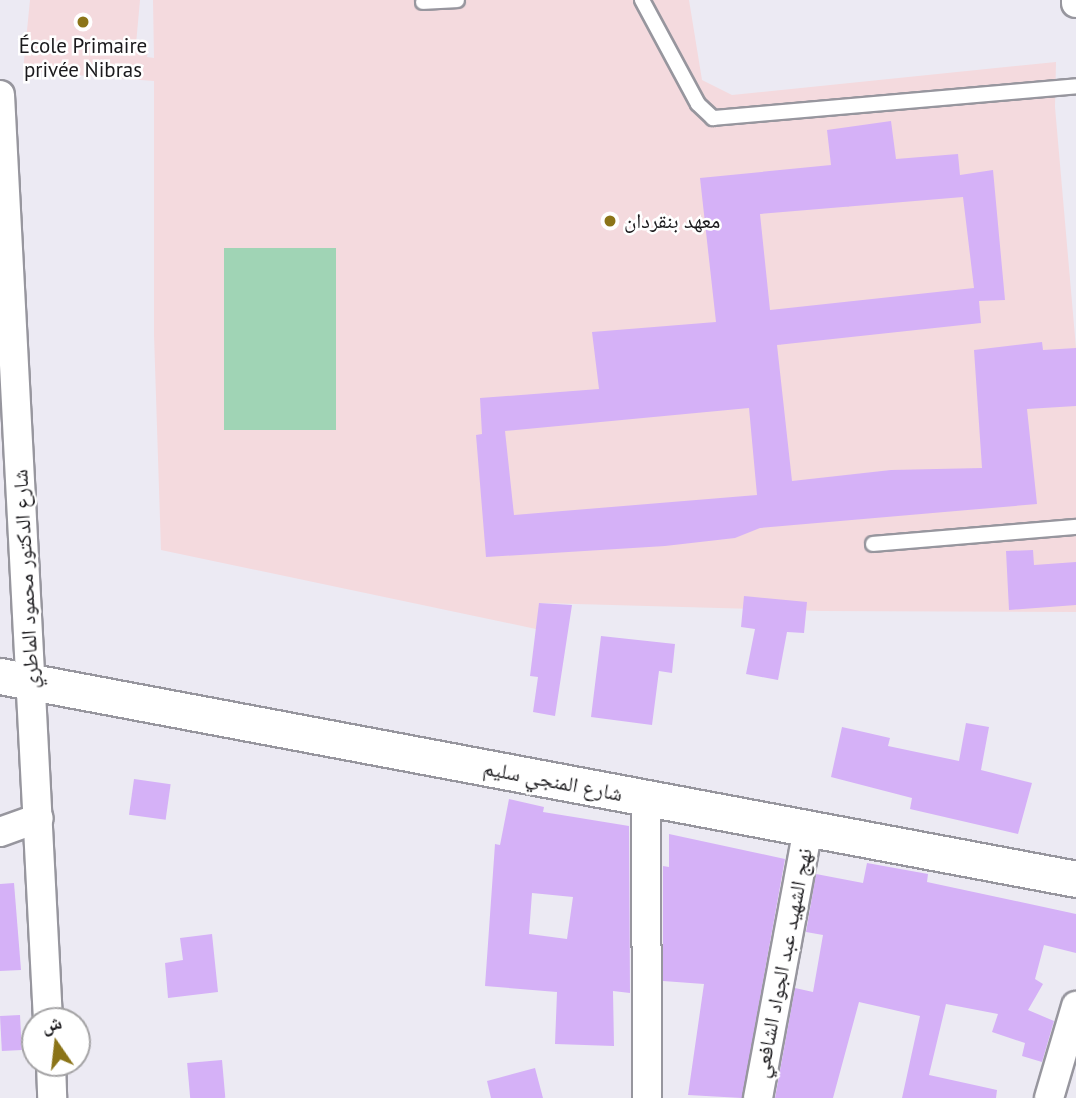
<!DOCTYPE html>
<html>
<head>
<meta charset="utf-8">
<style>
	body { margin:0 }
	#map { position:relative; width:1076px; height:1098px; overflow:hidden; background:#eceaf3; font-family:"PT Sans","Noto Naskh Arabic",sans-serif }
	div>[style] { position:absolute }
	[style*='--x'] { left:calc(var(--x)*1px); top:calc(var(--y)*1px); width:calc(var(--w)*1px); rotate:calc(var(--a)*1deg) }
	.education>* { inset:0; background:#f4dade }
	.green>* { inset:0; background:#a0d4b5; transform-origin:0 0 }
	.building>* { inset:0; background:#d5b1f7; transform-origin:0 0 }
	.roads { filter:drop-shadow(2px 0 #97969e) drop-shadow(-2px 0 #97969e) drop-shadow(0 2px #97969e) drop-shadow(0 -2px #97969e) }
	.service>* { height:14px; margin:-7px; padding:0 7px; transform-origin:7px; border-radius:7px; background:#fff }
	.minor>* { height:28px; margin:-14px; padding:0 14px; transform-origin:14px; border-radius:14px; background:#fff }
	.tertiary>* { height:35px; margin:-17.5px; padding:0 17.5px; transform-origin:17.5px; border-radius:17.5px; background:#fff }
	.dots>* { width:19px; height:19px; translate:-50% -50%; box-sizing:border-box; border:4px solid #fff; border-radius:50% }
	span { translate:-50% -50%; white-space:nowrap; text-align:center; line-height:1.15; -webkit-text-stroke:5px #fff; paint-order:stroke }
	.poi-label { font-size:21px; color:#1b1a1d }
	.left { translate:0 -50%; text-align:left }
	.street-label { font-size:21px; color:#1b1a1d }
	.north { position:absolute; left:21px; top:1007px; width:70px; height:70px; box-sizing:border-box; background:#fff; border:2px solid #a4a3a5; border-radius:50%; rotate:346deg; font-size:19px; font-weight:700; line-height:28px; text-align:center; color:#1b1a1d }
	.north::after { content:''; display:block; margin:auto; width:24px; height:32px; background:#8b7418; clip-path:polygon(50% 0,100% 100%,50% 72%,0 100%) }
</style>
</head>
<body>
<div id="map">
	<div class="education">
		<div style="clip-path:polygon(30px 0,140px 0,136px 44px,149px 45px,147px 57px,154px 58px,153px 0,689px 0,702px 80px,732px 95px,1056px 62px,1055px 107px,1076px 348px,1076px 612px,822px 611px,540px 603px,536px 629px,161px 550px,154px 335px,154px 81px,23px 71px)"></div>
	</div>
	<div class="green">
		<div style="left:224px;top:248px;width:112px;height:182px"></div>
	</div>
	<div class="building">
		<div style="clip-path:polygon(evenodd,891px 121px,896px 159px,958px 154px,960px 175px,993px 170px,1005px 300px,979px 301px,981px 323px,777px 345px,792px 481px,891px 470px,982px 468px,974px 350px,1042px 342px,1043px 350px,1076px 348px,1076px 406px,1027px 409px,1037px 504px,760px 528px,735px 538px,665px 546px,486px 557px,476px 435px,482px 434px,480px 398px,599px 389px,592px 332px,716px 322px,700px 178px,831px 165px,827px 130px,891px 121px,963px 197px,974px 288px,770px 310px,760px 214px,963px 197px,891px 121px,749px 408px,757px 495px,514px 515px,505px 431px,749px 408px)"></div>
		<div style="clip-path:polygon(1033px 550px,1034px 565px,1076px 562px,1076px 605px,1009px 610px,1006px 551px)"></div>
		<div style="clip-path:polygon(744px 596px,807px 602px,804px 633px,787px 632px,778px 680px,746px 674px,755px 629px,741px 627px)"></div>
		<div style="clip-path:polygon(539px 603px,572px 605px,555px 716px,533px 712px,538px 677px,530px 676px)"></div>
		<div style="clip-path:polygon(601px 636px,675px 644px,672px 673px,659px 671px,652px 725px,591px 717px)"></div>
		<div style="clip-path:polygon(966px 723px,989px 727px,981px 770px,1032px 783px,1018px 834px,910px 809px,912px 798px,831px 777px,842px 727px,890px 738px,888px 746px,959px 761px)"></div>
		<div style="left:134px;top:779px;width:37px;height:36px;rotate:8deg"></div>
		<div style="clip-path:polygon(evenodd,509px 799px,544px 807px,543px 812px,629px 826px,630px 993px,613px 991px,614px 1046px,555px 1044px,557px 992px,485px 986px,495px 844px,500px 845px,509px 799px,532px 893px,573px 897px,567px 939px,529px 934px,532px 893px)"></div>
		<div style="clip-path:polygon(669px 834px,785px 859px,742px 1098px,688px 1095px,704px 984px,663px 981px,663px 866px,669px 867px)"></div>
		<div style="clip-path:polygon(867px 863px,928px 874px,927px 882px,1076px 914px,1076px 953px,1044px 945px,1035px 979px,1043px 984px,1028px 1010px,1054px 1021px,1042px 1062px,1022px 1056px,1025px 1043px,992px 1032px,998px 1014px,946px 1004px,929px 1075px,997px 1090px,996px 1098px,902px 1098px,920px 1016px,859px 1002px,833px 1098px,775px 1098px,795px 988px,813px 992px,823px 935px,806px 932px,816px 874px,863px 883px)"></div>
		<div style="clip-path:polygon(14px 883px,21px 970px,0 971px,0 884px)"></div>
		<div style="clip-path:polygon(212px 934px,218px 992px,168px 998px,165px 963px,183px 960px,180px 938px)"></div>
		<div style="left:20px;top:1015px;width:35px;height:20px;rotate:87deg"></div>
		<div style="left:222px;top:1060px;width:38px;height:35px;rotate:85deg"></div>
		<div style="clip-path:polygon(535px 1068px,543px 1098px,491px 1098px,487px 1081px)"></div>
	</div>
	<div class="roads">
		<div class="service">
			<div style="--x:642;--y:0;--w:118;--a:61.7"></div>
			<div style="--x:698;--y:104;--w:21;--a:43"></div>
			<div style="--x:713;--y:118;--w:364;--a:-5"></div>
			<div style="--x:423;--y:2;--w:34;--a:-3"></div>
			<div style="--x:873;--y:544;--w:204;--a:-4.8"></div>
		</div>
		<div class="minor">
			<div style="--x:1076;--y:0;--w:3;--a:90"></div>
			<div style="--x:0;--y:95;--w:927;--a:87.03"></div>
			<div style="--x:646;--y:799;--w:299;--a:89.8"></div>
			<div style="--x:0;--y:832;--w:41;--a:-19.7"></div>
			<div style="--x:51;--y:1063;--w:35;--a:88"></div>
			<div style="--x:758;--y:1098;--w:275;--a:-79.5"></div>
			<div style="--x:1049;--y:1098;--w:96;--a:-73.6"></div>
		</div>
		<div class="tertiary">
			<div style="--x:0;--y:676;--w:1095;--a:10.68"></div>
		</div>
	</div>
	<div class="dots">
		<div style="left:83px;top:22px;background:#8b7418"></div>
		<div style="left:610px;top:221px;background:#8b7418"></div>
	</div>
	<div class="poi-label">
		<span style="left:83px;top:58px">École Primaire<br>privée Nibras</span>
		<span class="left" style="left:624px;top:221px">معهد بنقردان</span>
	</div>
	<div class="street-label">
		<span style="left:26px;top:579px;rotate:-93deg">شارع الدكتور محمود الماطري</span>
		<span style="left:553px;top:781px;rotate:11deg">شارع المنجي سليم</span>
		<span style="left:783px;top:963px;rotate:-79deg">نهج الشهيد عبد الجواد الشافعي</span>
	</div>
	<div class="north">ش</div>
</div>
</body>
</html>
